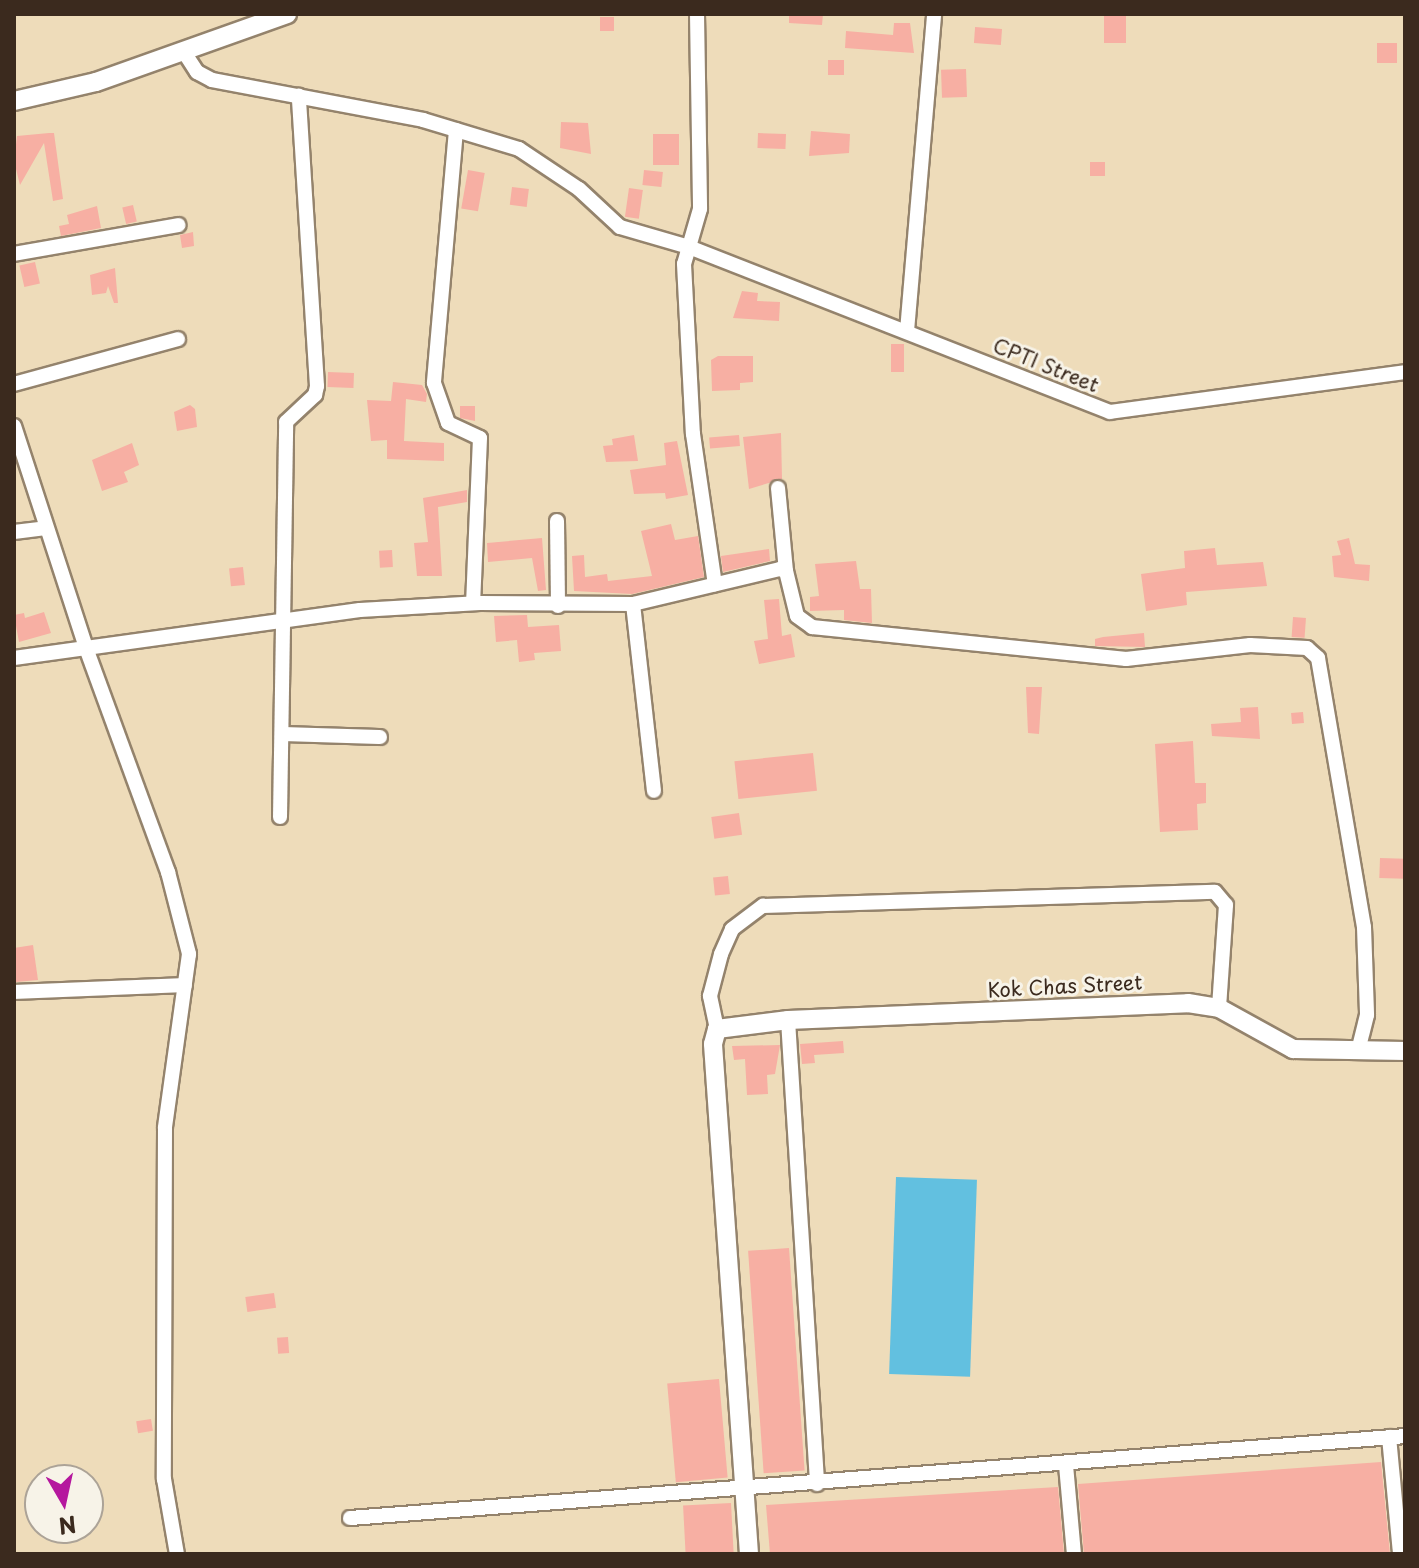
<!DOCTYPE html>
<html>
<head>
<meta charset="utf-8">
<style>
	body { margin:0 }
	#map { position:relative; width:1419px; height:1568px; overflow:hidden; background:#eedcba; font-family:"Playpen Sans",sans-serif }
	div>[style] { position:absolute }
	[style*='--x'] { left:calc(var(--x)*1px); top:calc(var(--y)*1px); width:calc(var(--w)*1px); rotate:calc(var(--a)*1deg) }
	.water>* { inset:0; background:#62c0e0; transform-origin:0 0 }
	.building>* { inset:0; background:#f7afa3; transform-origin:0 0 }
	.roads { filter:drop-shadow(2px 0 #94836c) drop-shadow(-2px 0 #94836c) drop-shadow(0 2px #94836c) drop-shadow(0 -2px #94836c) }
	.minor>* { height:14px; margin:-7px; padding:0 7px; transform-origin:7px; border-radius:7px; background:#fff }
	.tertiary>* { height:18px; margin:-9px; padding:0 9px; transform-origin:9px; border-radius:9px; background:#fff }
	span { translate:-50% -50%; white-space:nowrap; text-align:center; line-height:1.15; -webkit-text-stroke:6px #f7f3e8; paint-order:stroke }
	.street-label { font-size:20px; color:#3b2a1e }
	.frame { position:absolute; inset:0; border:16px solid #3b2a1e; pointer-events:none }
	.north { position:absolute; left:24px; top:1464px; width:80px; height:80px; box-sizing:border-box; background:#f7f3e8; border:2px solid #aca397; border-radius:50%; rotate:171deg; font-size:22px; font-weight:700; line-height:32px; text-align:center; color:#3b2a1e }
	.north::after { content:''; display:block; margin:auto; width:28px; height:36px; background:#b5179e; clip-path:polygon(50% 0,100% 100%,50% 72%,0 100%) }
</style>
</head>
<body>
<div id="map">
	<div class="water">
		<div style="left:896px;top:1177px;width:81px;height:197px;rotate:2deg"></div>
	</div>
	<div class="building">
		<div style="clip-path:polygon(789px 14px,823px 14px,822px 25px,789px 23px)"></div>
		<div style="left:1104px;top:14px;width:22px;height:29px"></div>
		<div style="left:600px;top:17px;width:14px;height:14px"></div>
		<div style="clip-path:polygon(894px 23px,910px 23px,914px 53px,845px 48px,846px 31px,893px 35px)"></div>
		<div style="left:1002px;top:29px;width:16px;height:27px;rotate:94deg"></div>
		<div style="left:1377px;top:43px;width:20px;height:20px"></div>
		<div style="left:828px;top:60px;width:16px;height:15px"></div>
		<div style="left:966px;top:69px;width:28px;height:25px;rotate:88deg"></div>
		<div style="clip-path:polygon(561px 122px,588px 123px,591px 154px,560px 148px)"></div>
		<div style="clip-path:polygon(811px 131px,850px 134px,849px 153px,809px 156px)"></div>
		<div style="clip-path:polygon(49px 133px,54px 133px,63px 199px,53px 201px,44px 143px,20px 185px,14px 161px,17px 136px)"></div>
		<div style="left:758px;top:133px;width:28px;height:15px;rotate:2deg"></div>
		<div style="left:679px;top:134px;width:31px;height:26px;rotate:90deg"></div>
		<div style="left:1090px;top:162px;width:15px;height:14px"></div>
		<div style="left:468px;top:170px;width:17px;height:39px;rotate:10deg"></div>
		<div style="left:644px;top:170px;width:19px;height:15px;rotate:6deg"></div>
		<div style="left:512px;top:187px;width:17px;height:18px;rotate:7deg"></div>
		<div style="left:629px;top:188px;width:14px;height:29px;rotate:8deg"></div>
		<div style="left:133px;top:205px;width:17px;height:11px;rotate:77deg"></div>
		<div style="clip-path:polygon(97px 206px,101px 228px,61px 236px,59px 226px,69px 224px,67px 215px)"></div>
		<div style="clip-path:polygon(193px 232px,194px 246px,182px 248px,180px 235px)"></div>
		<div style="left:35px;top:262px;width:22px;height:16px;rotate:77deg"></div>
		<div style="clip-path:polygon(115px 268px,118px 303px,114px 303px,108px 286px,106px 293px,92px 295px,90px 275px)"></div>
		<div style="clip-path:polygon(742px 291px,758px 293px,757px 301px,780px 302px,779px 321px,733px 318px)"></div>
		<div style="left:891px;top:344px;width:13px;height:28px"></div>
		<div style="clip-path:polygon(718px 356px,753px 356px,753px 382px,740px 383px,740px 390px,712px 391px,711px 360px)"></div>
		<div style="left:328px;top:372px;width:26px;height:15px;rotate:2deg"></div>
		<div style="clip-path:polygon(393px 382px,422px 385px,427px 394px,426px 402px,406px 399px,404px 441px,444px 443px,444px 461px,387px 459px,387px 440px,371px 441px,367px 400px,391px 401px)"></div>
		<div style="clip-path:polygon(190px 405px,195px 409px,197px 427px,177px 431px,174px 412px)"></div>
		<div style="clip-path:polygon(460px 406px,475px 406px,475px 421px,460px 418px)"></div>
		<div style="clip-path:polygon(781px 433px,782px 479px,749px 489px,743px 437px)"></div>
		<div style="clip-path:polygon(634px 435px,638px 461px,606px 462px,603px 446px,613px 445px,612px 439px)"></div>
		<div style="left:739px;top:435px;width:11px;height:30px;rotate:85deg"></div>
		<div style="clip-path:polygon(677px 441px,688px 495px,666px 499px,665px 493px,634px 494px,630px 470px,666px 465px,664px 443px)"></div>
		<div style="clip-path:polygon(132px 443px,139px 465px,124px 472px,128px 482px,102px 491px,92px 460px)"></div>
		<div style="clip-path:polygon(467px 490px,467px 502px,438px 507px,442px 576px,417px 576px,414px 543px,428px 542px,423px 498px)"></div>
		<div style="clip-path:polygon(671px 524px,675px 540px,698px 536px,704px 577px,632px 594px,574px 591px,572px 556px,584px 555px,585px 577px,607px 574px,608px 581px,652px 576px,641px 531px)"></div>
		<div style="clip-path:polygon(542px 538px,546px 590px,538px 591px,532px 558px,488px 562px,487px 543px)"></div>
		<div style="clip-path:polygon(1349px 538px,1355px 564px,1370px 565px,1369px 581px,1334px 577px,1332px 556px,1341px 555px,1337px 541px)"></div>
		<div style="clip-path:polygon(1215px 548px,1217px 565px,1263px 562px,1267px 586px,1186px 592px,1187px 605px,1146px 611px,1141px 574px,1185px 568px,1184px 551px)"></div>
		<div style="clip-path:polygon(769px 549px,770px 561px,723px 572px,721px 556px)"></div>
		<div style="left:392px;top:550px;width:17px;height:13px;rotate:87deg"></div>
		<div style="clip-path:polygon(856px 561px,860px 589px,871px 589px,872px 623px,844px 620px,844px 610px,810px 611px,810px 597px,819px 596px,815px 564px)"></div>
		<div style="left:243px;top:567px;width:18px;height:14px;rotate:84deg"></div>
		<div style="clip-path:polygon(779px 599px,782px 636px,791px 634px,795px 657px,759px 664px,754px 641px,768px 639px,764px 600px)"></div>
		<div style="clip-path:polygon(44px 612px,51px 633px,19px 642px,14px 615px,24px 613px,25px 618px)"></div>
		<div style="clip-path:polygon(527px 615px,528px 627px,559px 625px,561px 651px,534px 653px,535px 660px,519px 662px,517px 640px,496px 642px,494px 616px)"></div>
		<div style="left:1293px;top:617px;width:13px;height:20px;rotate:4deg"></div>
		<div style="clip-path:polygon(1144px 633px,1145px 647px,1095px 646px,1095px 639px,1103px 637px)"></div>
		<div style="clip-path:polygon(1026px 687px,1042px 687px,1039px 734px,1028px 733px)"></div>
		<div style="clip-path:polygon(1258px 707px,1260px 739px,1212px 736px,1211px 724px,1241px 722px,1240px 708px)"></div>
		<div style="left:1303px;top:712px;width:11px;height:12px;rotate:85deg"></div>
		<div style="clip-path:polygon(1193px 741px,1195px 783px,1206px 783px,1206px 803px,1197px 804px,1198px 830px,1160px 832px,1155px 744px)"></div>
		<div style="left:813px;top:753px;width:38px;height:79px;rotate:84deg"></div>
		<div style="left:739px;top:813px;width:22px;height:28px;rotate:82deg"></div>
		<div style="left:1380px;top:858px;width:25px;height:20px;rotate:2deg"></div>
		<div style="left:728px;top:876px;width:18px;height:15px;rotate:84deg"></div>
		<div style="clip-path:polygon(33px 945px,38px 980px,16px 982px,14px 948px)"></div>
		<div style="clip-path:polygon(843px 1041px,844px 1053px,814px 1055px,815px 1063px,802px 1064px,800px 1044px)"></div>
		<div style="clip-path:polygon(780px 1045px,775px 1074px,767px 1075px,768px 1094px,747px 1095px,745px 1059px,734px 1060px,732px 1046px)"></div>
		<div style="left:789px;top:1248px;width:223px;height:41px;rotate:86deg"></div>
		<div style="left:274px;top:1293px;width:15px;height:29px;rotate:82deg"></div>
		<div style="left:288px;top:1337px;width:16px;height:11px;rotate:86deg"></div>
		<div style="left:719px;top:1379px;width:99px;height:52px;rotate:85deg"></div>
		<div style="left:151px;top:1419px;width:12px;height:15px;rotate:81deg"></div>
		<div style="clip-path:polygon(1381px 1462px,1390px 1554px,1084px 1554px,1078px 1484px)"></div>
		<div style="clip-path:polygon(1058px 1487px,1064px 1554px,770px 1554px,766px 1505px)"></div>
		<div style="left:731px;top:1503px;width:51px;height:48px;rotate:87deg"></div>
	</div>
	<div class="roads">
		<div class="minor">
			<div style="--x:697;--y:14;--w:195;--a:89.1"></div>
			<div style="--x:700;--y:209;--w:57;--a:106.2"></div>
			<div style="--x:684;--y:264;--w:170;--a:87"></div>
			<div style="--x:693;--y:434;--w:152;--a:81.7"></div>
			<div style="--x:184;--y:52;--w:24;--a:57"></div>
			<div style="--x:197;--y:72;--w:17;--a:28"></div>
			<div style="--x:212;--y:80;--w:215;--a:10.7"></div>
			<div style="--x:423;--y:120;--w:100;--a:16.8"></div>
			<div style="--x:519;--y:149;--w:72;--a:33.7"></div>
			<div style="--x:579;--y:189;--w:56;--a:42.8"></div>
			<div style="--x:620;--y:227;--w:72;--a:16.2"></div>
			<div style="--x:689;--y:247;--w:452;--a:21.4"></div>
			<div style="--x:1110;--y:412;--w:298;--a:-7.7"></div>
			<div style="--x:456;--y:130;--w:254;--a:95"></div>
			<div style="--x:434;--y:383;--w:42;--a:70.7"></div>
			<div style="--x:448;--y:423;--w:35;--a:25"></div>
			<div style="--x:480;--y:438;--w:165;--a:92.4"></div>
			<div style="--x:14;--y:254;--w:167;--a:-10"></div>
			<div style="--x:907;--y:331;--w:318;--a:-85.1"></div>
			<div style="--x:14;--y:384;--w:170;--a:-15.3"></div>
			<div style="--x:14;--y:426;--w:233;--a:72"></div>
			<div style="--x:86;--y:648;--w:239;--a:69.9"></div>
			<div style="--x:168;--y:872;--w:85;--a:75.6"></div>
			<div style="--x:189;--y:954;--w:176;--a:97.9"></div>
			<div style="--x:165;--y:1128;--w:351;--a:90.2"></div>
			<div style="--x:164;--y:1479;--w:76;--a:80.2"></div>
			<div style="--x:778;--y:488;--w:83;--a:84.5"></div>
			<div style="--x:557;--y:521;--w:85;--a:89.3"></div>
			<div style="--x:14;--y:532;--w:32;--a:-7"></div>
			<div style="--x:633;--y:604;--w:188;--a:83.6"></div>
			<div style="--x:14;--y:658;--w:349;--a:-7.9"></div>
			<div style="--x:360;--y:610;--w:120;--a:-3.3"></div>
			<div style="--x:480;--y:603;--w:153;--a:0.4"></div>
			<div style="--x:633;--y:604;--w:151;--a:-13.4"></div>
			<div style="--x:780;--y:569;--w:6;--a:18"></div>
			<div style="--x:786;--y:571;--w:46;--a:76.3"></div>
			<div style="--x:797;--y:616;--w:19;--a:36"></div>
			<div style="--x:812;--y:627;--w:316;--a:5.8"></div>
			<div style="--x:1126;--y:659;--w:125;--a:-6.4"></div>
			<div style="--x:1250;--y:645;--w:57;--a:3"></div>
			<div style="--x:1307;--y:648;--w:15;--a:42"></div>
			<div style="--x:1318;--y:658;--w:273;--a:80.3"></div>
			<div style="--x:1364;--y:927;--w:88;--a:88"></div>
			<div style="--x:1367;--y:1015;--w:37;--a:104"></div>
			<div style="--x:282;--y:734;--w:98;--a:1.8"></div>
			<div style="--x:280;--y:817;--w:395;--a:-89.1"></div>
			<div style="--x:286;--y:422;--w:40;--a:-43"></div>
			<div style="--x:315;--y:395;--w:9;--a:-77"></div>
			<div style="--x:317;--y:386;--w:291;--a:-93.6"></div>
			<div style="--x:14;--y:992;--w:171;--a:-2.3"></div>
			<div style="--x:788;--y:1020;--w:465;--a:86.4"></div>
			<div style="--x:717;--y:1029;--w:34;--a:-102"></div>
			<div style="--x:710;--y:996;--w:43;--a:-75.3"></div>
			<div style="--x:721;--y:954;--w:27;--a:-66"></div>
			<div style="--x:732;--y:929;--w:39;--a:-37"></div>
			<div style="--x:763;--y:906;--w:452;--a:-1.8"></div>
			<div style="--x:1215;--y:892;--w:17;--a:50"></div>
			<div style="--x:1226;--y:905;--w:103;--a:93.9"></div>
			<div style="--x:1389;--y:1437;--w:118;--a:84.6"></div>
			<div style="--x:1066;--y:1465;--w:89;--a:84.9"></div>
			<div style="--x:350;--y:1518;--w:1058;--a:-4.44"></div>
		</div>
		<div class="tertiary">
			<div style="--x:14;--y:101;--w:84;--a:-13"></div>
			<div style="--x:96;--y:82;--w:203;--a:-19.6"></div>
			<div style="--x:749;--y:1554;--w:511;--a:-94.04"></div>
			<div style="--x:713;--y:1044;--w:16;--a:-75"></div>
			<div style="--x:717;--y:1029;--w:72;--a:-7.2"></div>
			<div style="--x:788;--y:1020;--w:400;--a:-2.4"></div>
			<div style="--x:1188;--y:1003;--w:31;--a:9"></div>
			<div style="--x:1219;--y:1008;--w:85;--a:29"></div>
			<div style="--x:1293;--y:1049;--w:112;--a:1"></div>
		</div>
	</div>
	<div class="street-label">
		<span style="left:1046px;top:365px;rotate:22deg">CPTI Street</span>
		<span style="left:1065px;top:986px;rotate:-3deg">Kok Chas Street</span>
	</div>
	<div class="frame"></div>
	<div class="north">N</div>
</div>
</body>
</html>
